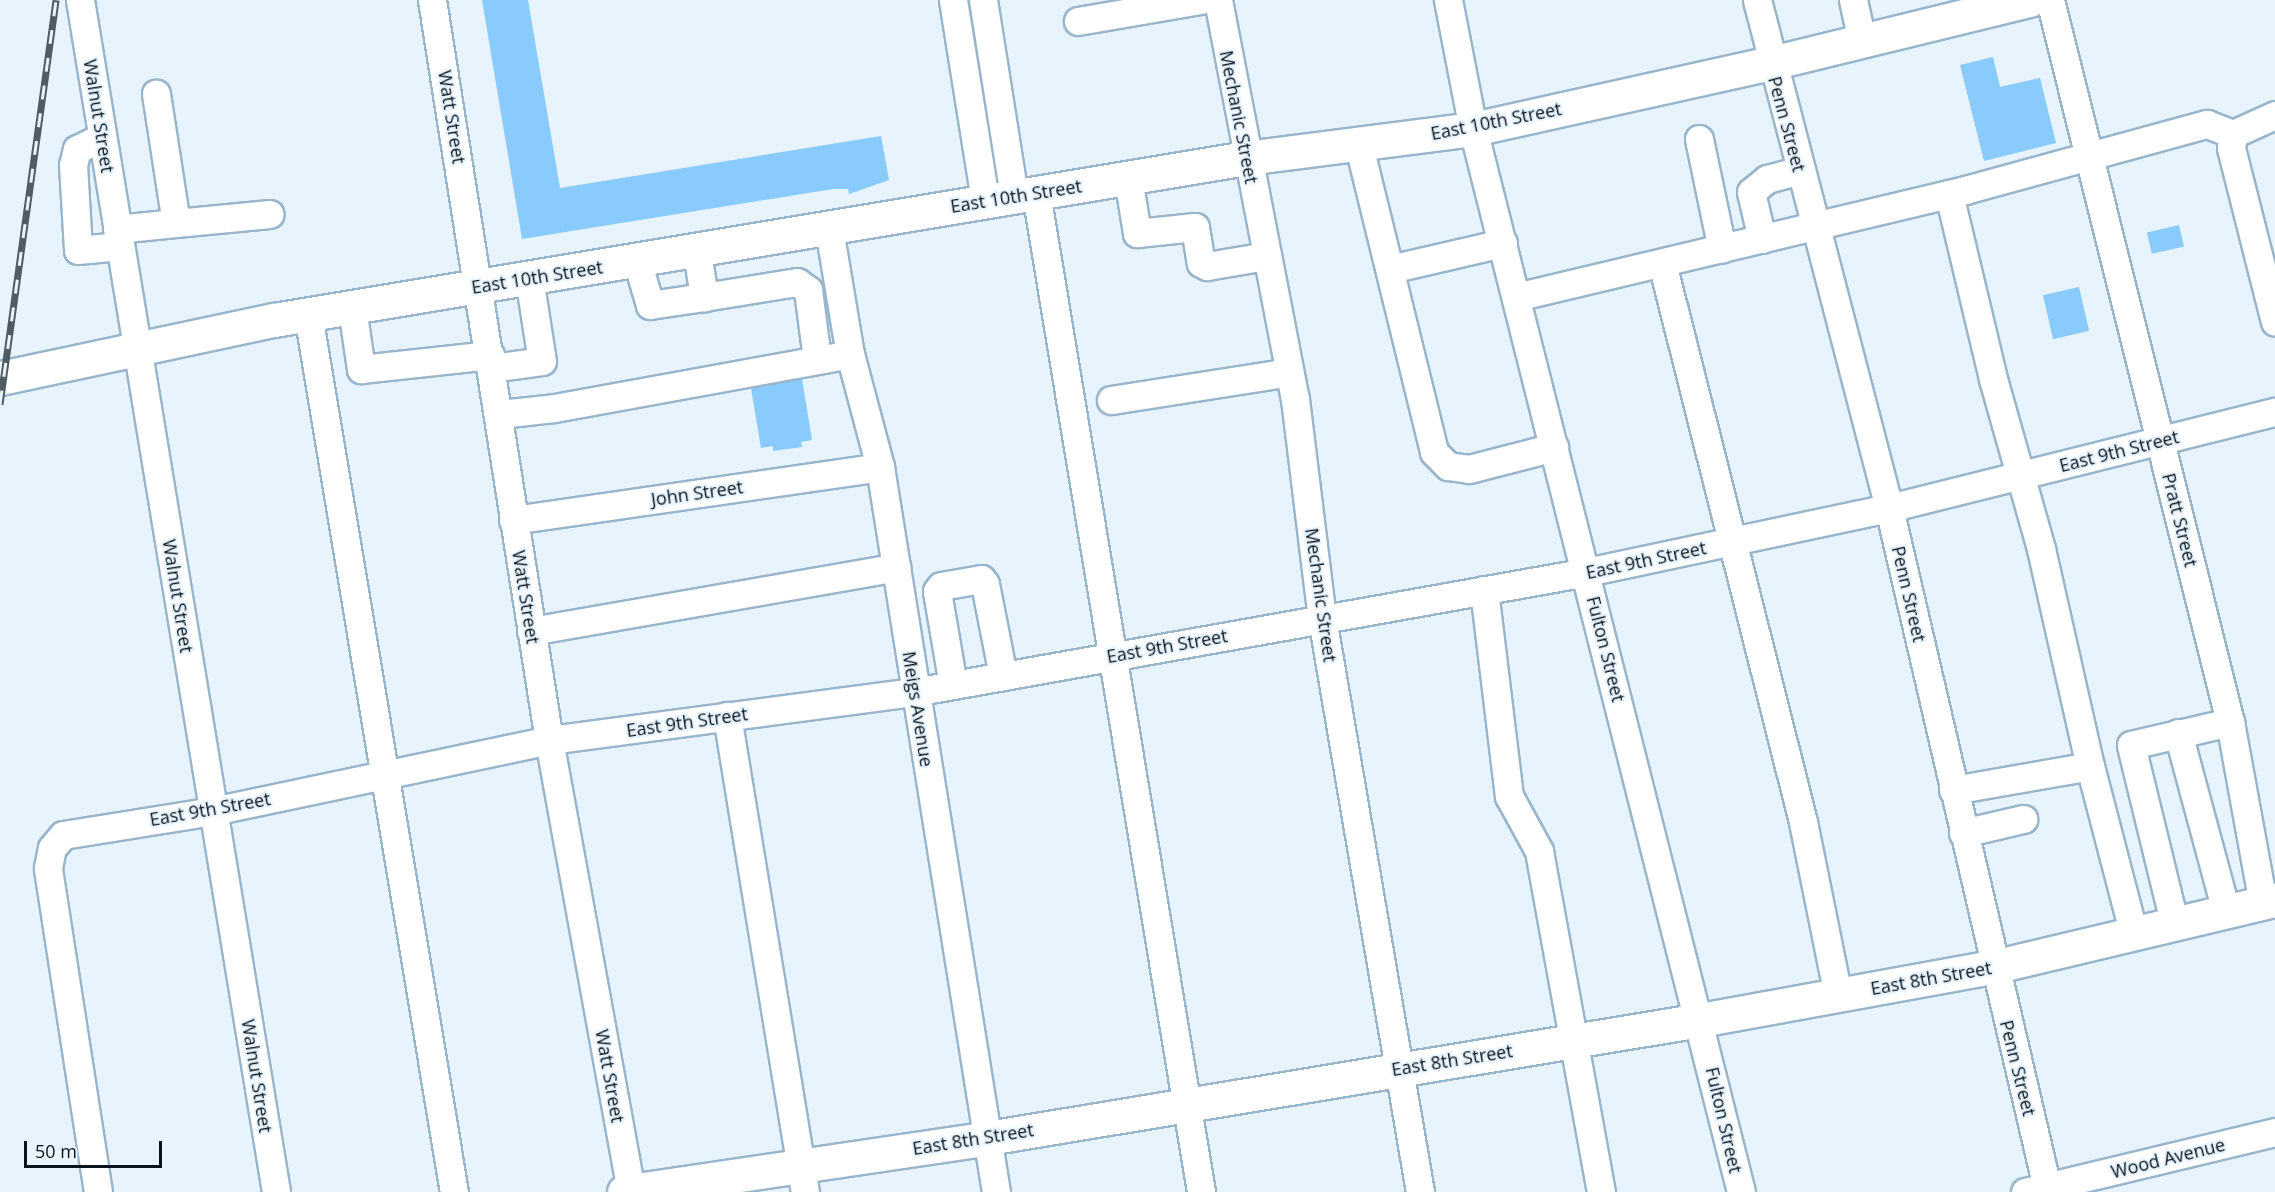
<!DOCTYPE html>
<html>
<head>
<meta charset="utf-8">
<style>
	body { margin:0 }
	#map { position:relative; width:2275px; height:1192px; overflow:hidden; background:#e8f4fd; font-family:"Open Sans",sans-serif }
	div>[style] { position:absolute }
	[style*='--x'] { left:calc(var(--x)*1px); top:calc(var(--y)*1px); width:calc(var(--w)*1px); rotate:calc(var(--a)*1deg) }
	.building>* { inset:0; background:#88cbfc; transform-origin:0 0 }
	.roads { filter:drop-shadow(2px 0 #98b5cb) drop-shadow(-2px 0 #98b5cb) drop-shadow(0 2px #98b5cb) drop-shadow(0 -2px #98b5cb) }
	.minor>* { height:27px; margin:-13.5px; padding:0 13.5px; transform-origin:13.5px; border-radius:13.5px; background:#fff }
	.major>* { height:33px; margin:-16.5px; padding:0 16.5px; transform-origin:16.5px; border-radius:16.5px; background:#fff }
	.rail>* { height:7px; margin-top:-3.5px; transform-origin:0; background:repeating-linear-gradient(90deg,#e8f4fd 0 14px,#505b63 0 28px); box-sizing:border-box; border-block:2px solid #505b63 }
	span { translate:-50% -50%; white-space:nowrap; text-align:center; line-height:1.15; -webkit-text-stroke:4.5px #e8f4fd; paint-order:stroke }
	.street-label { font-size:18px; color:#09131b }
	.scale { position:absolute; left:24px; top:1141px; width:138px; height:27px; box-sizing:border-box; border:3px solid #09131b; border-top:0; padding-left:8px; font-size:18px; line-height:21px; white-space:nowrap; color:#09131b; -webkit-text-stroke:4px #e8f4fd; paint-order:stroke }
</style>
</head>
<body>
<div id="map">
	<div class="building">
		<div style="clip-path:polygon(482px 0,528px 0,560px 188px,881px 136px,889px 180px,849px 194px,848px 189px,833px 189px,522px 239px)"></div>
		<div style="clip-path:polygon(1993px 57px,2000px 87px,2040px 78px,2056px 143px,1984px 161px,1960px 65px)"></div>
		<div style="left:2179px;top:225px;width:22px;height:33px;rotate:77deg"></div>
		<div style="left:2079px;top:287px;width:45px;height:37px;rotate:77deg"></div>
		<div style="clip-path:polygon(802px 379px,812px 440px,801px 442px,802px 447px,773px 451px,773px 446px,761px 448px,751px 388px)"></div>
	</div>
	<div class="roads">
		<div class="minor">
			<div style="--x:80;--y:0;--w:1208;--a:80.66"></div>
			<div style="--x:432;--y:0;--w:749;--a:81.02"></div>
			<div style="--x:549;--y:740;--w:459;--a:79.7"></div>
			<div style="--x:953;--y:0;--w:203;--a:80.9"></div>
			<div style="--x:983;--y:0;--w:198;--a:81"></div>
			<div style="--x:1218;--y:0;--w:406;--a:79.1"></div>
			<div style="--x:1295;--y:399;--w:221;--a:83"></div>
			<div style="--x:1322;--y:618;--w:582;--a:80.31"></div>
			<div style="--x:1448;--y:0;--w:131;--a:79"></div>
			<div style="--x:1473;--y:129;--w:1096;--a:75.85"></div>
			<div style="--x:1757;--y:0;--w:525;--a:75.43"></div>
			<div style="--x:1889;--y:508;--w:702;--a:76.91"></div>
			<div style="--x:1853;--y:0;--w:42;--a:77.6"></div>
			<div style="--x:2050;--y:0;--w:744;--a:76"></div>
			<div style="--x:2230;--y:722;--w:184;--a:79.7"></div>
			<div style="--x:1078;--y:21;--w:124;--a:-9.8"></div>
			<div style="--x:2275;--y:115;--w:46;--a:155.7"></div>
			<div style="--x:2233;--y:134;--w:14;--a:98"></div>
			<div style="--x:2231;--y:148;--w:179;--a:75.8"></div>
			<div style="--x:102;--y:137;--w:28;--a:154"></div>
			<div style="--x:77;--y:149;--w:16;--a:104"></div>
			<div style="--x:73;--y:165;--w:85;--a:86.6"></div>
			<div style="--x:78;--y:250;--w:42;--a:-5.4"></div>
			<div style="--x:1699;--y:139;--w:112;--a:78.2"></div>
			<div style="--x:1358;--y:142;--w:319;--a:76.2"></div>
			<div style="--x:1434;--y:452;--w:20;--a:45"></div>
			<div style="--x:1448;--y:466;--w:21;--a:8"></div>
			<div style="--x:1469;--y:469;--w:88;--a:-14.5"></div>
			<div style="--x:1128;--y:178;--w:56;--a:80.7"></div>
			<div style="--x:1137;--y:233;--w:58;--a:-5.9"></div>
			<div style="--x:1195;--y:227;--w:36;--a:81"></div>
			<div style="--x:1201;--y:263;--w:7;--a:27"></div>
			<div style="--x:1207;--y:266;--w:60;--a:-9.6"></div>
			<div style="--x:1036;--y:193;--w:1013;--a:80.62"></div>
			<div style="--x:1949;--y:194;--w:190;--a:76.6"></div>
			<div style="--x:1993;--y:379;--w:177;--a:74.2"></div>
			<div style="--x:2041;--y:549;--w:222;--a:77.3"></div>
			<div style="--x:176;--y:223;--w:94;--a:-5.5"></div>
			<div style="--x:117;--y:229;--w:59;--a:-5.8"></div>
			<div style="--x:176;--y:223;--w:131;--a:-98.8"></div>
			<div style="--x:829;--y:229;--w:127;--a:80.5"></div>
			<div style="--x:850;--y:354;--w:117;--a:75.1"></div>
			<div style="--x:880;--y:467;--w:734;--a:80.91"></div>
			<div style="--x:1762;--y:239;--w:48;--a:-103.2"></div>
			<div style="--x:1751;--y:192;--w:21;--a:-39"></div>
			<div style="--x:1767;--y:179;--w:34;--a:-15"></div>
			<div style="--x:697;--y:252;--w:46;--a:81.2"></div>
			<div style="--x:704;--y:297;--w:94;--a:-9.2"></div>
			<div style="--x:797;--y:282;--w:14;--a:36"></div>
			<div style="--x:808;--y:290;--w:70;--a:82.6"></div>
			<div style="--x:637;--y:261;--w:46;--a:73.5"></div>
			<div style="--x:650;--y:305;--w:55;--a:-8.4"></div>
			<div style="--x:1662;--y:263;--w:577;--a:75.84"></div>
			<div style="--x:1803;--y:822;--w:177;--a:78.6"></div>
			<div style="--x:1390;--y:269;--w:116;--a:-13"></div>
			<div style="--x:1516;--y:297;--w:462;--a:-13.4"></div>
			<div style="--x:1965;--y:190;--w:251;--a:-15.3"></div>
			<div style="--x:2207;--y:124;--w:28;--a:21"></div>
			<div style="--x:352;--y:308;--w:62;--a:81.6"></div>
			<div style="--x:361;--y:369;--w:130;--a:-6.2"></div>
			<div style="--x:308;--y:314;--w:890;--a:80.56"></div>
			<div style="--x:492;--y:368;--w:50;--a:-8"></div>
			<div style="--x:542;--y:361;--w:84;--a:-98.9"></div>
			<div style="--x:1111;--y:400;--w:180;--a:-8.9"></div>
			<div style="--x:500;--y:414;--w:54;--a:-6.3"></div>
			<div style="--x:554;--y:408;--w:301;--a:-10.3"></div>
			<div style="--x:513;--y:520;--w:371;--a:-8.2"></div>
			<div style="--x:1484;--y:590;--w:208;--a:83.1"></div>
			<div style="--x:1509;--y:796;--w:63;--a:61.4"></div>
			<div style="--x:1539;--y:851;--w:347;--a:79.7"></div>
			<div style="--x:531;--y:631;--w:371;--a:-9.9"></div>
			<div style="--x:953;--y:685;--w:95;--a:-99.7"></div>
			<div style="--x:937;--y:591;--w:6;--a:-51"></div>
			<div style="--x:941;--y:586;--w:41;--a:-9.9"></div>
			<div style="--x:981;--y:579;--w:6;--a:51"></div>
			<div style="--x:985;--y:584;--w:94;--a:78.9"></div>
			<div style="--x:727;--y:716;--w:482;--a:80.7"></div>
			<div style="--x:2178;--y:733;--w:184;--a:74.9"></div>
			<div style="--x:1953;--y:790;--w:139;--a:-9.9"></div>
			<div style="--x:2090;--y:766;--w:175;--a:75.4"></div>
			<div style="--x:1963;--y:833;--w:62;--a:-13.1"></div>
			<div style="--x:2175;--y:926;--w:186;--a:-103.7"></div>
			<div style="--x:2131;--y:745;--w:102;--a:-13.1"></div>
			<div style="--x:98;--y:1192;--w:328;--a:-98.8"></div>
			<div style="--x:48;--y:868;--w:20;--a:-79"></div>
			<div style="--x:52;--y:848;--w:17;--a:-50"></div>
			<div style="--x:63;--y:835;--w:152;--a:-9.1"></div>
			<div style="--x:213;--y:811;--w:343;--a:-11.9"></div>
			<div style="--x:549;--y:740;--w:368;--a:-7.5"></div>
			<div style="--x:914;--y:692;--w:684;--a:-10.11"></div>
			<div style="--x:1587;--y:572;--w:309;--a:-12"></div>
			<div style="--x:1889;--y:508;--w:398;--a:-14"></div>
			<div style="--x:2025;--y:1192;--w:257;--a:-13.5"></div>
		</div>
		<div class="major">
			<div style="--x:0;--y:378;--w:280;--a:-12"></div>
			<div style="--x:274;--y:320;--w:985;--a:-9.46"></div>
			<div style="--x:1246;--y:158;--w:229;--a:-7.3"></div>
			<div style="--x:1473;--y:129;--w:305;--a:-12.5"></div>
			<div style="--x:1771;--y:63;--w:266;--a:-13.7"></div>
			<div style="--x:624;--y:1192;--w:368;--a:-8.4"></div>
			<div style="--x:988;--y:1138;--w:722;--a:-9.41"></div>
			<div style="--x:1700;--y:1020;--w:298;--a:-10.3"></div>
			<div style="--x:1993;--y:967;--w:290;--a:-13.4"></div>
		</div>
	</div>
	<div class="rail">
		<div style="--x:0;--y:404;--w:408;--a:-82.1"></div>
	</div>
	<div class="street-label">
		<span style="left:99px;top:116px;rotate:81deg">Walnut Street</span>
		<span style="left:452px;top:117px;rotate:81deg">Watt Street</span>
		<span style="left:1239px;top:117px;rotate:79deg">Mechanic Street</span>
		<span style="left:1496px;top:121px;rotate:-11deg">East 10th Street</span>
		<span style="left:1787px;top:124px;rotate:75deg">Penn Street</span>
		<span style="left:1016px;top:196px;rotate:-9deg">East 10th Street</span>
		<span style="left:537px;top:277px;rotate:-9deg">East 10th Street</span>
		<span style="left:2119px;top:451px;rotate:-14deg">East 9th Street</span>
		<span style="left:697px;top:493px;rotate:-8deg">John Street</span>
		<span style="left:2180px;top:520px;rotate:76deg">Pratt Street</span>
		<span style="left:1646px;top:560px;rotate:-12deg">East 9th Street</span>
		<span style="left:1909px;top:594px;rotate:77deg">Penn Street</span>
		<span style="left:1321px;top:595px;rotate:82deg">Mechanic Street</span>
		<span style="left:178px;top:596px;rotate:81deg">Walnut Street</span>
		<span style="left:526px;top:597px;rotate:81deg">Watt Street</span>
		<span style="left:1167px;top:646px;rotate:-10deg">East 9th Street</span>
		<span style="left:1606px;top:649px;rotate:76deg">Fulton Street</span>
		<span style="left:918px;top:709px;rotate:81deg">Meigs Avenue</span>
		<span style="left:687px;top:722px;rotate:-8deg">East 9th Street</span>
		<span style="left:210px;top:809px;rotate:-10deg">East 9th Street</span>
		<span style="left:1931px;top:978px;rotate:-10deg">East 8th Street</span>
		<span style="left:1452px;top:1060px;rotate:-9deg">East 8th Street</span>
		<span style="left:2018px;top:1068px;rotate:76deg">Penn Street</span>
		<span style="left:257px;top:1076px;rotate:81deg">Walnut Street</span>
		<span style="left:610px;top:1076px;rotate:80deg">Watt Street</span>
		<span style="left:1724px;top:1120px;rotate:77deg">Fulton Street</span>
		<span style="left:973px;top:1139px;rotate:-9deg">East 8th Street</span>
		<span style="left:2168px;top:1158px;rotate:-14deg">Wood Avenue</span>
	</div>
	<div class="scale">50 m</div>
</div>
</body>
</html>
